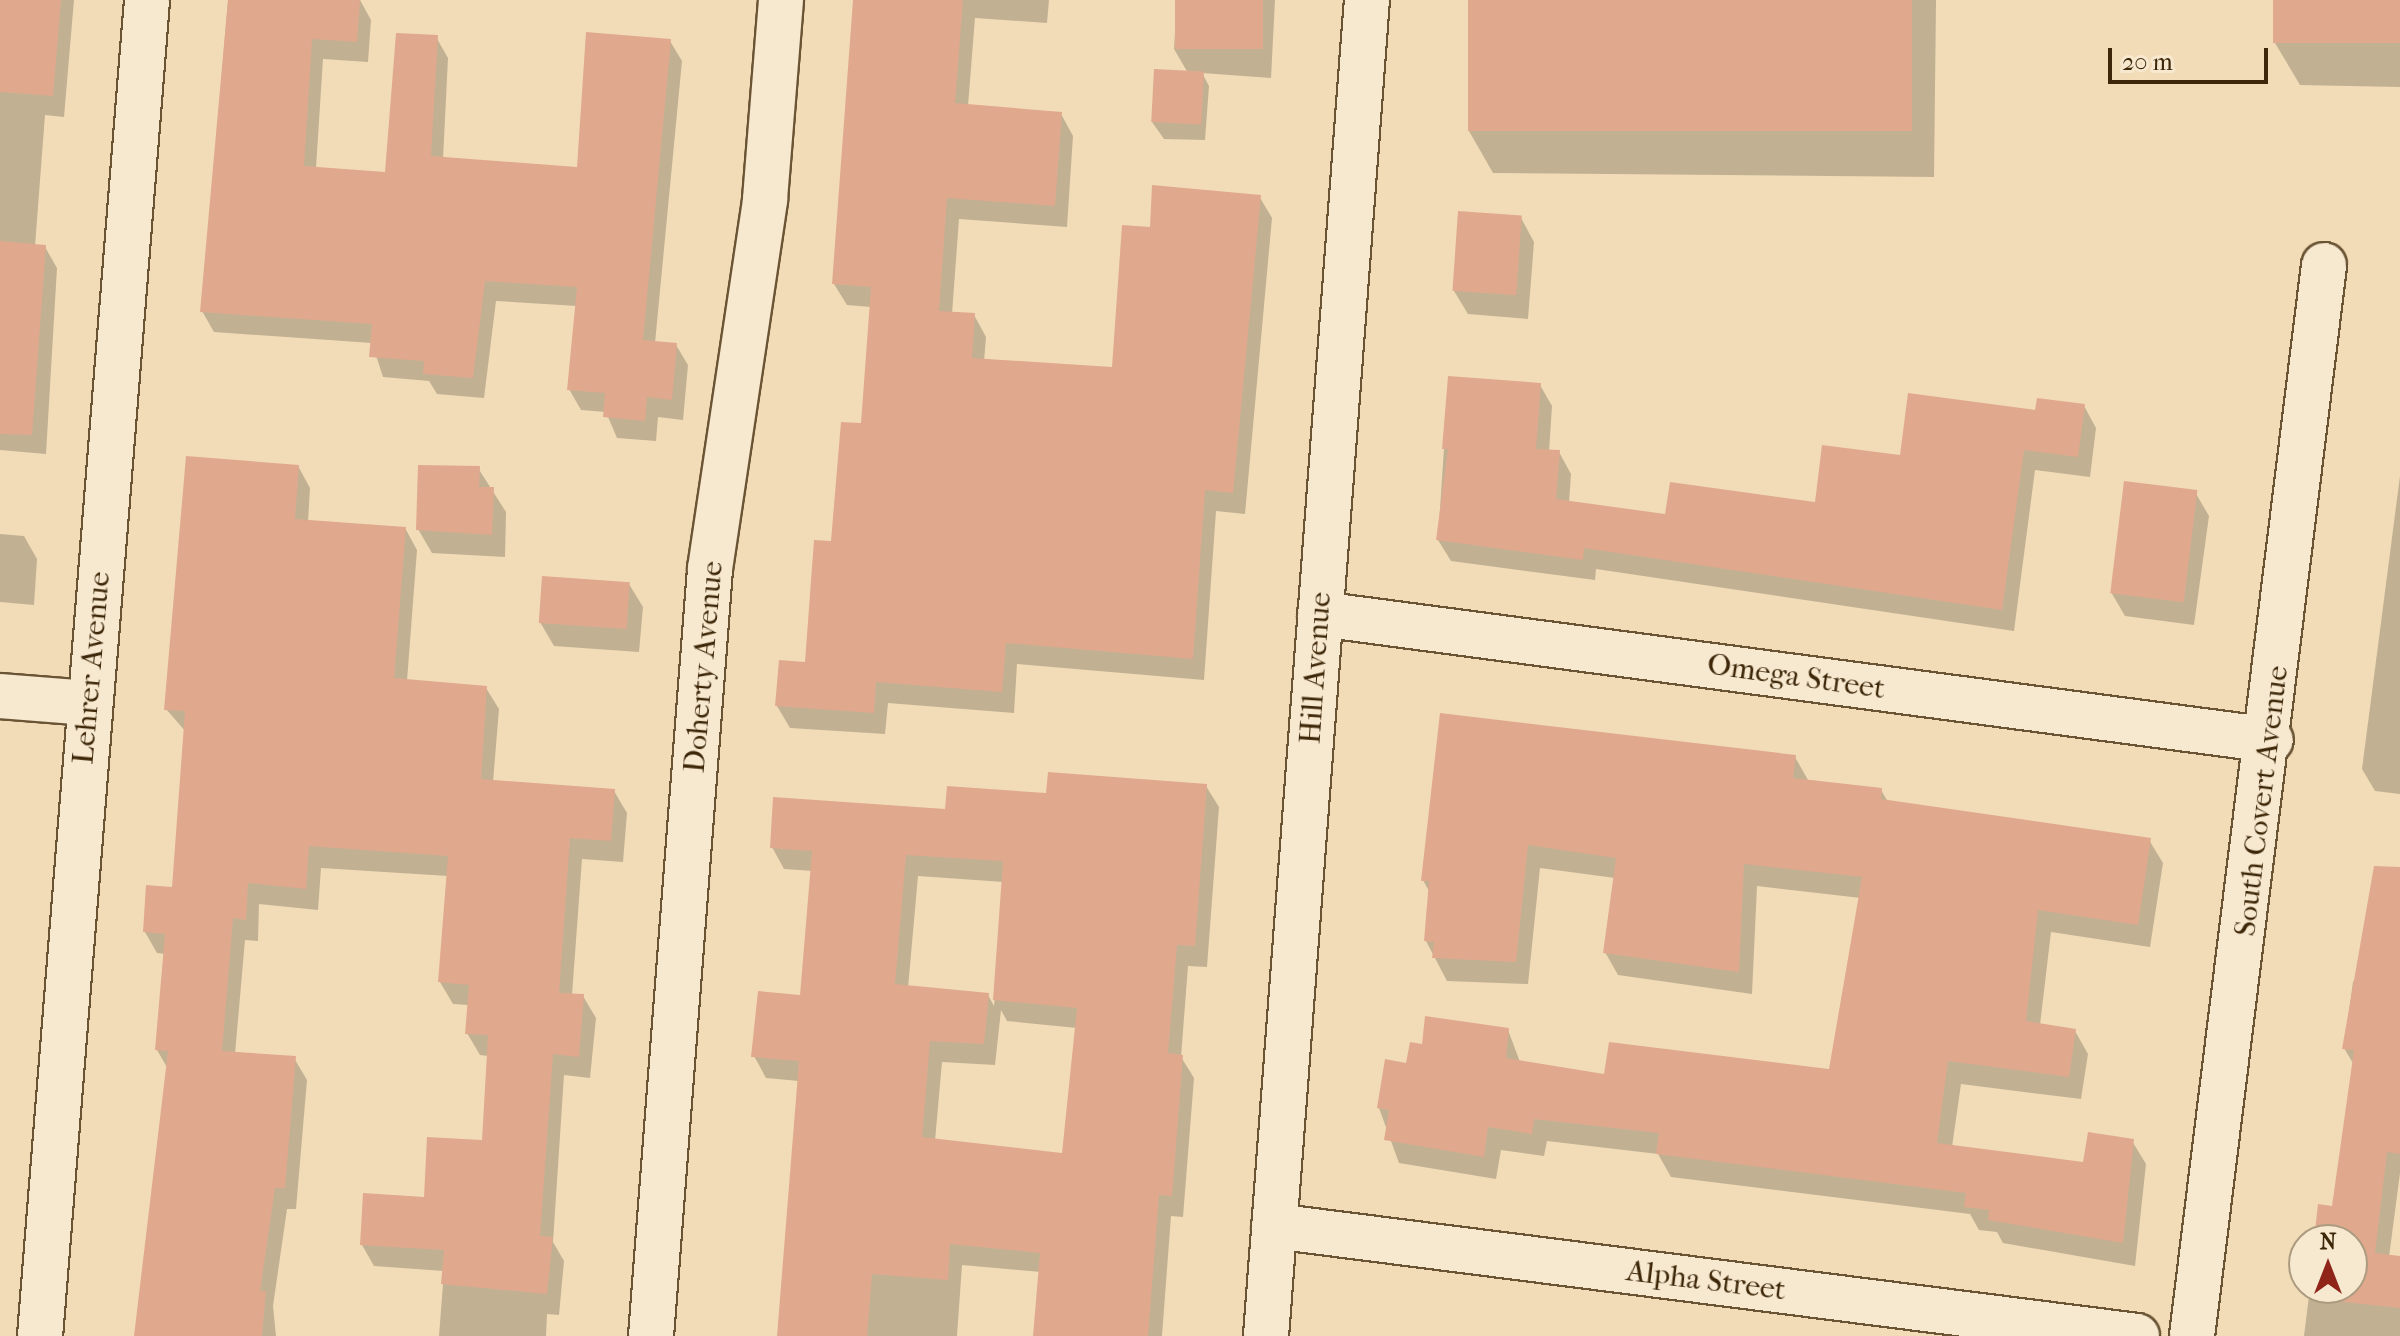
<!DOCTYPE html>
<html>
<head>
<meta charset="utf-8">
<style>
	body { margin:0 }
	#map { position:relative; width:2400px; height:1336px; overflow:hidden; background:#f2dcb7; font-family:"IM FELL French Canon",serif }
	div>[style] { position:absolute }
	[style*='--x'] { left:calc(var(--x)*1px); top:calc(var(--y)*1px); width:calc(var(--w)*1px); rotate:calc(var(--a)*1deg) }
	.shadow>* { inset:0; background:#0003 }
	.building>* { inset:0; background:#e0a98e; transform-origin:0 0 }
	.roads { filter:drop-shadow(2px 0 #6a5434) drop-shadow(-2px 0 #6a5434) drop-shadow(0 2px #6a5434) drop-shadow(0 -2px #6a5434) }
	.minor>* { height:44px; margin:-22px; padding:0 22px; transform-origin:22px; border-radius:22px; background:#f7e8d0 }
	span { translate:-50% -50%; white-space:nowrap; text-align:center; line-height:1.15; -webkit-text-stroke:6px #f7e8d0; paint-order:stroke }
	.street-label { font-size:30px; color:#3d2708 }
	.north { position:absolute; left:2288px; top:1224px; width:80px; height:80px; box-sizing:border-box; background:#f7e8d0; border:2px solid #ad9b80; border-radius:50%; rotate:0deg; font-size:22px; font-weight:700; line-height:32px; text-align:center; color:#3d2708 }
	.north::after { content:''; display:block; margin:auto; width:28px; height:36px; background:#8f2418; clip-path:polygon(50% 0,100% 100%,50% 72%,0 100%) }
	.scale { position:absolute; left:2108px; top:48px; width:160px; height:36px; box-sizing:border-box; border:4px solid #3d2708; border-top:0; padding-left:10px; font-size:24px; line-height:28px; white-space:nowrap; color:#3d2708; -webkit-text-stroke:6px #f7e8d0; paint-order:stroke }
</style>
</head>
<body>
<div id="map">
	<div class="shadow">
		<div style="clip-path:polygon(0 0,74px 0,64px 117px,45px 115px,35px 246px,45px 247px,57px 268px,46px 454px,0 450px)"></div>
		<div style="clip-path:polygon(228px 0,360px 0,371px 20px,368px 62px,323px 59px,316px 168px,386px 174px,436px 37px,448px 58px,443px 159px,579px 169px,670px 41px,682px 61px,655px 343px,676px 345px,688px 365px,683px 420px,658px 417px,656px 441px,617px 438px,606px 412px,581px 410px,569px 389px,577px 306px,496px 301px,484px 398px,437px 394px,429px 381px,383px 377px,372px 343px,214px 332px,202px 311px)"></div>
		<div style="clip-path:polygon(857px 0,1049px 0,1047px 23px,975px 18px,968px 106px,1061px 114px,1073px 136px,1067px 227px,959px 219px,952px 314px,974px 315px,986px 337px,984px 361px,1114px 369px,1151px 229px,1259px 196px,1272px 218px,1245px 514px,1216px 511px,1204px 680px,1017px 664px,1014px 713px,888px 703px,885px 734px,790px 728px,777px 706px,806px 664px,862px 425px,871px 307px,847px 305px,834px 284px)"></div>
		<div style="clip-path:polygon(1177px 0,1275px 0,1271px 78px,1202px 73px,1209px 86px,1205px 140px,1164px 139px,1152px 122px,1188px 73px,1174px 49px)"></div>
		<div style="clip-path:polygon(1470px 0,1936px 0,1934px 177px,1493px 173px,1469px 131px)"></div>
		<div style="clip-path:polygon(2275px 0,2400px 0,2400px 87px,2300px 85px,2275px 43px)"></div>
		<div style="clip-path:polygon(1521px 218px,1534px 242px,1528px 319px,1468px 314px,1454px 291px)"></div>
		<div style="clip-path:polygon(1540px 385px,1552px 406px,1549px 452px,1559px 452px,1571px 474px,1569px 503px,1667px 516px,1817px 504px,1901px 457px,2084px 406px,2096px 428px,2090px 477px,2035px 470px,2014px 631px,1596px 569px,1595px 580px,1451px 561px,1438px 540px,1444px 448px)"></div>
		<div style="clip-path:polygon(298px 466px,310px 488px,308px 522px,405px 528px,417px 550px,407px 681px,486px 688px,499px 709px,493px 782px,614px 791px,627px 813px,623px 862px,582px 859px,572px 995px,583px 996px,596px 1018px,590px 1078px,564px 1075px,553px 1242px,564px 1261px,559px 1315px,547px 1314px,546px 1336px,439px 1336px,444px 1271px,374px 1266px,362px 1245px,426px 1200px,484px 1142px,489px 1056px,480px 1055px,467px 1033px,469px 1005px,453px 1004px,440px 982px,448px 876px,321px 868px,318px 910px,259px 904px,258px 941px,245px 940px,235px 1054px,294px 1058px,307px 1080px,296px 1209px,287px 1209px,273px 1306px,276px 1336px,137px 1336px,168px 1069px,157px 1050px,165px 954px,157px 953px,145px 932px,174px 889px,186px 732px,166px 709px)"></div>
		<div style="clip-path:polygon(478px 468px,506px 512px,505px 557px,432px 553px,418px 529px)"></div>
		<div style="clip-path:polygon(2400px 476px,2400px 794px,2375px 791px,2362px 769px)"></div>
		<div style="clip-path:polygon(2195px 492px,2209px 516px,2194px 625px,2125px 616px,2111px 592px)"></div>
		<div style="clip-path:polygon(0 534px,24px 536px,37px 559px,34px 605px,0 602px)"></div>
		<div style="clip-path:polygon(629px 584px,643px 607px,639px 652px,554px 646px,540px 622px)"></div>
		<div style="clip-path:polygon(1441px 715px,1795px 757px,1808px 780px,1881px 790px,1888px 802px,2149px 840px,2163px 863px,2150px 947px,2051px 932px,2040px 1025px,2075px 1031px,2088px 1054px,2081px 1099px,1961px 1084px,1952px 1147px,2085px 1164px,2132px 1141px,2146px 1164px,2135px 1266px,2003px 1243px,1997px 1232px,1979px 1230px,1970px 1214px,1671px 1177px,1658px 1154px,1547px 1141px,1544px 1156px,1501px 1150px,1496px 1179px,1399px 1163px,1379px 1108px,1424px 1046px,1508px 1030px,1520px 1062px,1606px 1076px,1831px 1071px,1861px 898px,1757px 886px,1752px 994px,1618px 975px,1605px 952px,1615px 878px,1540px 868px,1528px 984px,1447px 981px,1426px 941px,1430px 893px,1423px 880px)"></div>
		<div style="clip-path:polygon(evenodd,1206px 786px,1219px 807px,1207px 967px,1188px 966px,1181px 1057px,1194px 1078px,1183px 1217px,1171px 1216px,1162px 1336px,1035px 1336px,1041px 1272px,962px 1265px,957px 1336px,778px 1336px,799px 1081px,766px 1078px,754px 1056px,802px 997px,813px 871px,784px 869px,772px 847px,1048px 795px,1206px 786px,918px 876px,1004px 882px,994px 1006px,988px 995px,908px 988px,918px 876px,1206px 786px,1001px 1010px,1007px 1021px,1077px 1028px,1063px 1155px,935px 1141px,942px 1062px,995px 1065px,1001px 1010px)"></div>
		<div style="clip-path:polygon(2400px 915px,2400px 1173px,2389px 1257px,2400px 1258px,2400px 1336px,2304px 1336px,2310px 1288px,2352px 1288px,2352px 1240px,2316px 1240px,2333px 1208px,2354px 1065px,2344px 1048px,2353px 982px)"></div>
	</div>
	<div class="building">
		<div style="clip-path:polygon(0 0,61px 0,53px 96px,0 92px)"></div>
		<div style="clip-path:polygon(228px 0,360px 0,357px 42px,312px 39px,304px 166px,385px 172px,396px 33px,438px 35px,431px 156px,577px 167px,586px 32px,671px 39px,643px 340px,677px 343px,672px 400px,647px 397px,645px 421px,603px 417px,605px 393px,567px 390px,577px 287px,485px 281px,473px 378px,423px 374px,424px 361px,369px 357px,372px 324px,200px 312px)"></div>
		<div style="clip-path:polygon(853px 0,963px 0,955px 103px,1062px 112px,1055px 206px,947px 198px,939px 311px,975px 313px,972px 358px,1112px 367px,1122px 225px,1150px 227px,1152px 185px,1261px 195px,1233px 493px,1205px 490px,1193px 659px,1006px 643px,1002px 692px,876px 682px,874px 713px,775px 706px,779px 660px,805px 662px,814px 540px,831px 541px,841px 422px,861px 423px,871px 287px,832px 284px)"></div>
		<div style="left:1175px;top:0;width:88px;height:49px"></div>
		<div style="left:1468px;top:0;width:444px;height:131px"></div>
		<div style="left:2273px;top:0;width:127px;height:43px"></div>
		<div style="left:1154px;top:69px;width:50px;height:53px;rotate:3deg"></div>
		<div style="left:1458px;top:211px;width:64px;height:80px;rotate:4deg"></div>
		<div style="clip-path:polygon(0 241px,46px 245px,32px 435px,0 434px)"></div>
		<div style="clip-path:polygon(1448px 376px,1541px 383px,1536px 449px,1560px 450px,1556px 499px,1665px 514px,1670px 482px,1815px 502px,1822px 445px,1900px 455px,1908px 393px,2035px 410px,2037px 398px,2085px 404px,2078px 457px,2024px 450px,2002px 610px,1584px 548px,1583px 560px,1436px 540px,1448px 449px,1442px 449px)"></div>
		<div style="clip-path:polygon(186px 456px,299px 465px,295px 519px,406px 527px,394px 678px,487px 686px,481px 779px,615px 789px,611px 841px,570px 838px,559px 993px,584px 994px,579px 1057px,553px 1054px,540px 1236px,553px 1237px,547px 1294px,441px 1284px,444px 1250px,360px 1245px,363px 1193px,424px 1197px,427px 1137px,482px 1140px,488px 1035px,465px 1034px,469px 985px,438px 982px,448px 856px,309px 846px,306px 889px,248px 883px,246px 920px,233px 918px,222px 1051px,296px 1056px,285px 1188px,275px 1188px,260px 1291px,266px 1291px,262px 1336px,134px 1336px,168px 1051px,155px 1050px,165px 934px,143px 932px,146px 885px,172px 887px,185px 711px,164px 710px)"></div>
		<div style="clip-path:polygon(418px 465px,480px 466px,479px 487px,494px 487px,492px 535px,416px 530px)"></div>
		<div style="left:2124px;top:481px;width:74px;height:113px;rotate:7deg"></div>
		<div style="left:542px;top:576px;width:88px;height:47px;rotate:4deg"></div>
		<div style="clip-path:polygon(1440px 713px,1796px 755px,1793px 778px,1882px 788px,1881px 799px,2151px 838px,2138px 925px,2038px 910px,2026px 1021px,2076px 1029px,2069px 1077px,1948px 1061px,1937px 1143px,2083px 1162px,2088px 1132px,2134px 1139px,2123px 1243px,1988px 1220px,1989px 1210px,1964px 1207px,1966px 1193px,1656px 1154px,1659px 1133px,1534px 1119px,1532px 1134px,1488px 1127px,1484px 1157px,1384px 1140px,1389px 1110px,1377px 1108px,1385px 1059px,1406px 1063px,1410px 1042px,1422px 1044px,1425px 1016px,1509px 1028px,1506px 1058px,1604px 1074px,1609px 1042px,1829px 1069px,1862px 877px,1744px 864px,1739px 972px,1603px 953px,1616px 858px,1528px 845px,1516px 962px,1432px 958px,1434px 942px,1424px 941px,1429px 881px,1421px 881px)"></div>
		<div style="clip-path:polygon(evenodd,1048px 772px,1207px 784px,1195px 946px,1177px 945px,1168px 1053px,1183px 1055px,1172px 1196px,1159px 1195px,1148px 1336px,1033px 1336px,1040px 1253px,950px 1244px,948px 1280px,872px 1274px,867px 1336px,777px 1336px,799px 1061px,751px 1057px,758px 991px,800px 995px,812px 851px,770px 848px,773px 797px,945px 809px,947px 786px,1046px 793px,1048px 772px,906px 855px,1003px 861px,993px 1000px,1077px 1008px,1062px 1153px,922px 1137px,930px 1041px,984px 1044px,989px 993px,895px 984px,906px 855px)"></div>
		<div style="clip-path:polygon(2374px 866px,2400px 867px,2400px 1154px,2387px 1152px,2375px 1253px,2400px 1256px,2400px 1308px,2307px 1298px,2308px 1288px,2352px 1288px,2352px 1240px,2314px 1240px,2318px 1204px,2332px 1206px,2354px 1050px,2342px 1049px)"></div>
	</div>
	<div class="roads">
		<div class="minor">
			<div style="--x:1320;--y:614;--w:959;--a:7.55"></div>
			<div style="--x:0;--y:696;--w:89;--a:4.5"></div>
			<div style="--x:1274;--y:1226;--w:870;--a:7.26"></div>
			<div style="--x:40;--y:1336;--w:1340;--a:-85.42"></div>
			<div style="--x:651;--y:1336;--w:769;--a:-85.6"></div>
			<div style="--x:710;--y:569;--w:374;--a:-81.5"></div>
			<div style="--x:765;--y:199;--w:200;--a:-85.4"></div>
			<div style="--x:1266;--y:1336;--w:1340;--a:-85.68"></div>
			<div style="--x:2192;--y:1336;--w:1079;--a:-82.97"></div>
		</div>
	</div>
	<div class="street-label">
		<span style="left:704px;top:667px;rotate:-85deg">Doherty Avenue</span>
		<span style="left:92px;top:668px;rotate:-85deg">Lehrer Avenue</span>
		<span style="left:1316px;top:668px;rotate:-86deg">Hill Avenue</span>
		<span style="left:1796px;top:677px;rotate:8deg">Omega Street</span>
		<span style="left:2262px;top:801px;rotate:-83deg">South Covert Avenue</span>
		<span style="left:1706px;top:1281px;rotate:7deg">Alpha Street</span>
	</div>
	<div class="north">N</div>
	<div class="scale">20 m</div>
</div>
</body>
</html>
